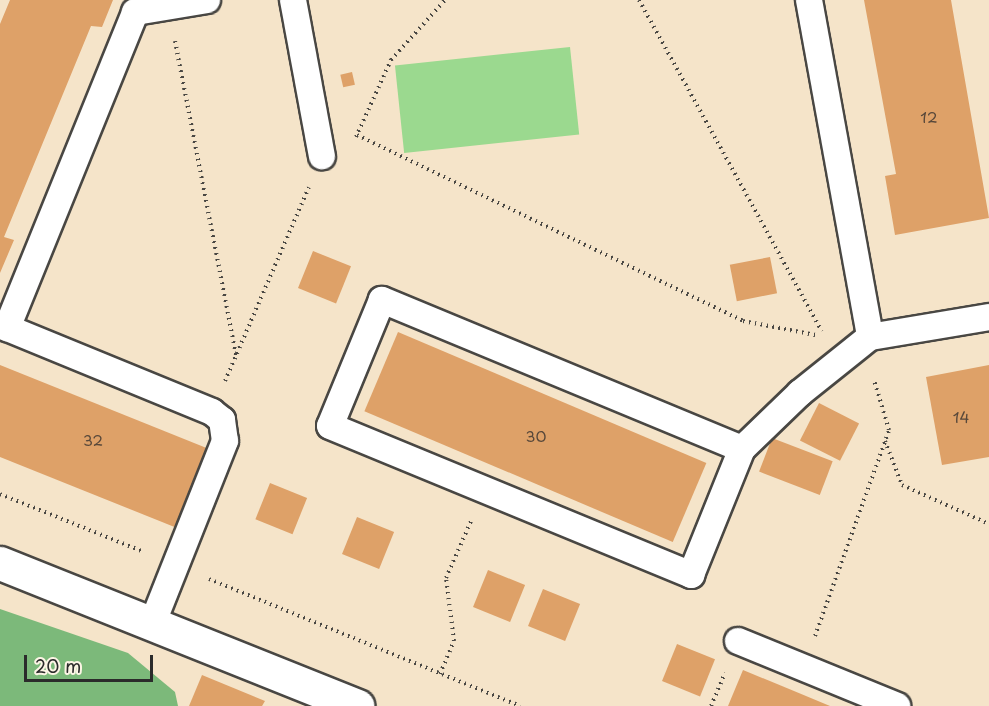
<!DOCTYPE html>
<html>
<head>
<meta charset="utf-8">
<style>
	body { margin:0 }
	#map { position:relative; width:989px; height:706px; overflow:hidden; background:#f5e4c9; font-family:"Playpen Sans",sans-serif }
	div>[style] { position:absolute }
	[style*='--x'] { left:calc(var(--x)*1px); top:calc(var(--y)*1px); width:calc(var(--w)*1px); rotate:calc(var(--a)*1deg) }
	.green>* { inset:0; background:#9bd98f; transform-origin:0 0 }
	.forest>* { inset:0; background:#7cb97a }
	.building>* { inset:0; background:#dea168; transform-origin:0 0 }
	.path>* { height:4px; margin-top:-2px; transform-origin:0; background:repeating-linear-gradient(90deg,#494743 0 1.5px,transparent 0 6px) }
	.roads { filter:drop-shadow(2px 0 #494743) drop-shadow(-2px 0 #494743) drop-shadow(0 2px #494743) drop-shadow(0 -2px #494743) }
	.service>* { height:26px; margin:-13px; padding:0 13px; transform-origin:13px; border-radius:13px; background:#fff }
	.tertiary>* { height:33px; margin:-16.5px; padding:0 16.5px; transform-origin:16.5px; border-radius:16.5px; background:#fff }
	span { translate:-50% -50%; white-space:nowrap; text-align:center; line-height:1.15; -webkit-text-stroke:6px #fcf5e5; paint-order:stroke }
	.number-label { font-size:15px; color:#58483a }
	.number-label span { -webkit-text-stroke-width:0 }
	.scale { position:absolute; left:24px; top:655px; width:129px; height:27px; box-sizing:border-box; border:3px solid #2b2b2b; border-top:0; padding-left:8px; font-size:18px; line-height:21px; white-space:nowrap; color:#2b2b2b; -webkit-text-stroke:4px #fcf5e5; paint-order:stroke }
</style>
</head>
<body>
<div id="map">
	<div class="green">
		<div style="left:570px;top:47px;width:88px;height:176px;rotate:84deg"></div>
	</div>
	<div class="forest">
		<div style="clip-path:polygon(0 609px,128px 653px,175px 692px,178px 706px,0 706px)"></div>
	</div>
	<div class="building">
		<div style="clip-path:polygon(10px 0,113px 0,102px 27px,91px 26px,4px 237px,14px 240px,0 273px,0 24px)"></div>
		<div style="clip-path:polygon(864px 0,951px 0,989px 218px,895px 235px,885px 176px,896px 174px)"></div>
		<div style="left:352px;top:72px;width:13px;height:12px;rotate:77deg"></div>
		<div style="left:313px;top:251px;width:41px;height:40px;rotate:22deg"></div>
		<div style="left:770px;top:257px;width:37px;height:41px;rotate:79deg"></div>
		<div style="left:398px;top:332px;width:335px;height:86px;rotate:23deg"></div>
		<div style="clip-path:polygon(0 365px,209px 449px,177px 528px,0 457px)"></div>
		<div style="clip-path:polygon(989px 365px,989px 457px,942px 465px,926px 377px)"></div>
		<div style="left:819px;top:403px;width:45px;height:42px;rotate:27deg"></div>
		<div style="left:772px;top:438px;width:65px;height:36px;rotate:21deg"></div>
		<div style="left:270px;top:483px;width:40px;height:39px;rotate:22deg"></div>
		<div style="left:357px;top:517px;width:40px;height:40px;rotate:22deg"></div>
		<div style="left:488px;top:570px;width:40px;height:40px;rotate:22deg"></div>
		<div style="left:543px;top:589px;width:40px;height:40px;rotate:22deg"></div>
		<div style="left:677px;top:644px;width:41px;height:40px;rotate:22deg"></div>
		<div style="clip-path:polygon(743px 670px,794px 691px,830px 706px,728px 706px)"></div>
		<div style="clip-path:polygon(202px 675px,265px 701px,262px 706px,189px 706px)"></div>
	</div>
	<div class="path">
		<div style="--x:639;--y:0;--w:378;--a:61.1"></div>
		<div style="--x:175;--y:41;--w:320;--a:79"></div>
		<div style="--x:357;--y:135;--w:428;--a:25.7"></div>
		<div style="--x:743;--y:321;--w:74;--a:10.9"></div>
		<div style="--x:356;--y:137;--w:85;--a:-65.6"></div>
		<div style="--x:391;--y:60;--w:81;--a:-48"></div>
		<div style="--x:225;--y:381;--w:211;--a:-66.6"></div>
		<div style="--x:885;--y:441;--w:47;--a:68.9"></div>
		<div style="--x:902;--y:485;--w:95;--a:24.1"></div>
		<div style="--x:0;--y:494;--w:155;--a:21.9"></div>
		<div style="--x:209;--y:579;--w:336;--a:22.2"></div>
		<div style="--x:815;--y:636;--w:219;--a:-70.2"></div>
		<div style="--x:889;--y:430;--w:52;--a:-106.7"></div>
		<div style="--x:440;--y:674;--w:36;--a:-67"></div>
		<div style="--x:454;--y:641;--w:64;--a:-97.2"></div>
		<div style="--x:446;--y:578;--w:62;--a:-66.3"></div>
		<div style="--x:711;--y:706;--w:36;--a:-67"></div>
	</div>
	<div class="roads">
		<div class="service">
			<div style="--x:293;--y:0;--w:159;--a:79.5"></div>
			<div style="--x:809;--y:0;--w:342;--a:79.7"></div>
			<div style="--x:870;--y:337;--w:121;--a:-9.5"></div>
			<div style="--x:0;--y:325;--w:229;--a:22.3"></div>
			<div style="--x:212;--y:412;--w:13;--a:39"></div>
			<div style="--x:222;--y:420;--w:21;--a:82"></div>
			<div style="--x:225;--y:441;--w:197;--a:111.7"></div>
			<div style="--x:7;--y:328;--w:341;--a:-67.9"></div>
			<div style="--x:135;--y:12;--w:73;--a:-9.5"></div>
			<div style="--x:742;--y:449;--w:390;--a:-157.5"></div>
			<div style="--x:382;--y:300;--w:136;--a:112.4"></div>
			<div style="--x:330;--y:426;--w:391;--a:22.4"></div>
			<div style="--x:691;--y:575;--w:136;--a:-68"></div>
			<div style="--x:742;--y:449;--w:81;--a:-44"></div>
			<div style="--x:800;--y:393;--w:90;--a:-38.7"></div>
			<div style="--x:738;--y:641;--w:172;--a:22.2"></div>
		</div>
		<div class="tertiary">
			<div style="--x:0;--y:563;--w:385;--a:21.8"></div>
		</div>
	</div>
	<div class="number-label">
		<span style="left:929px;top:117px">12</span>
		<span style="left:961px;top:417px">14</span>
		<span style="left:536px;top:436px">30</span>
		<span style="left:93px;top:440px">32</span>
	</div>
	<div class="scale">20 m</div>
</div>
</body>
</html>
